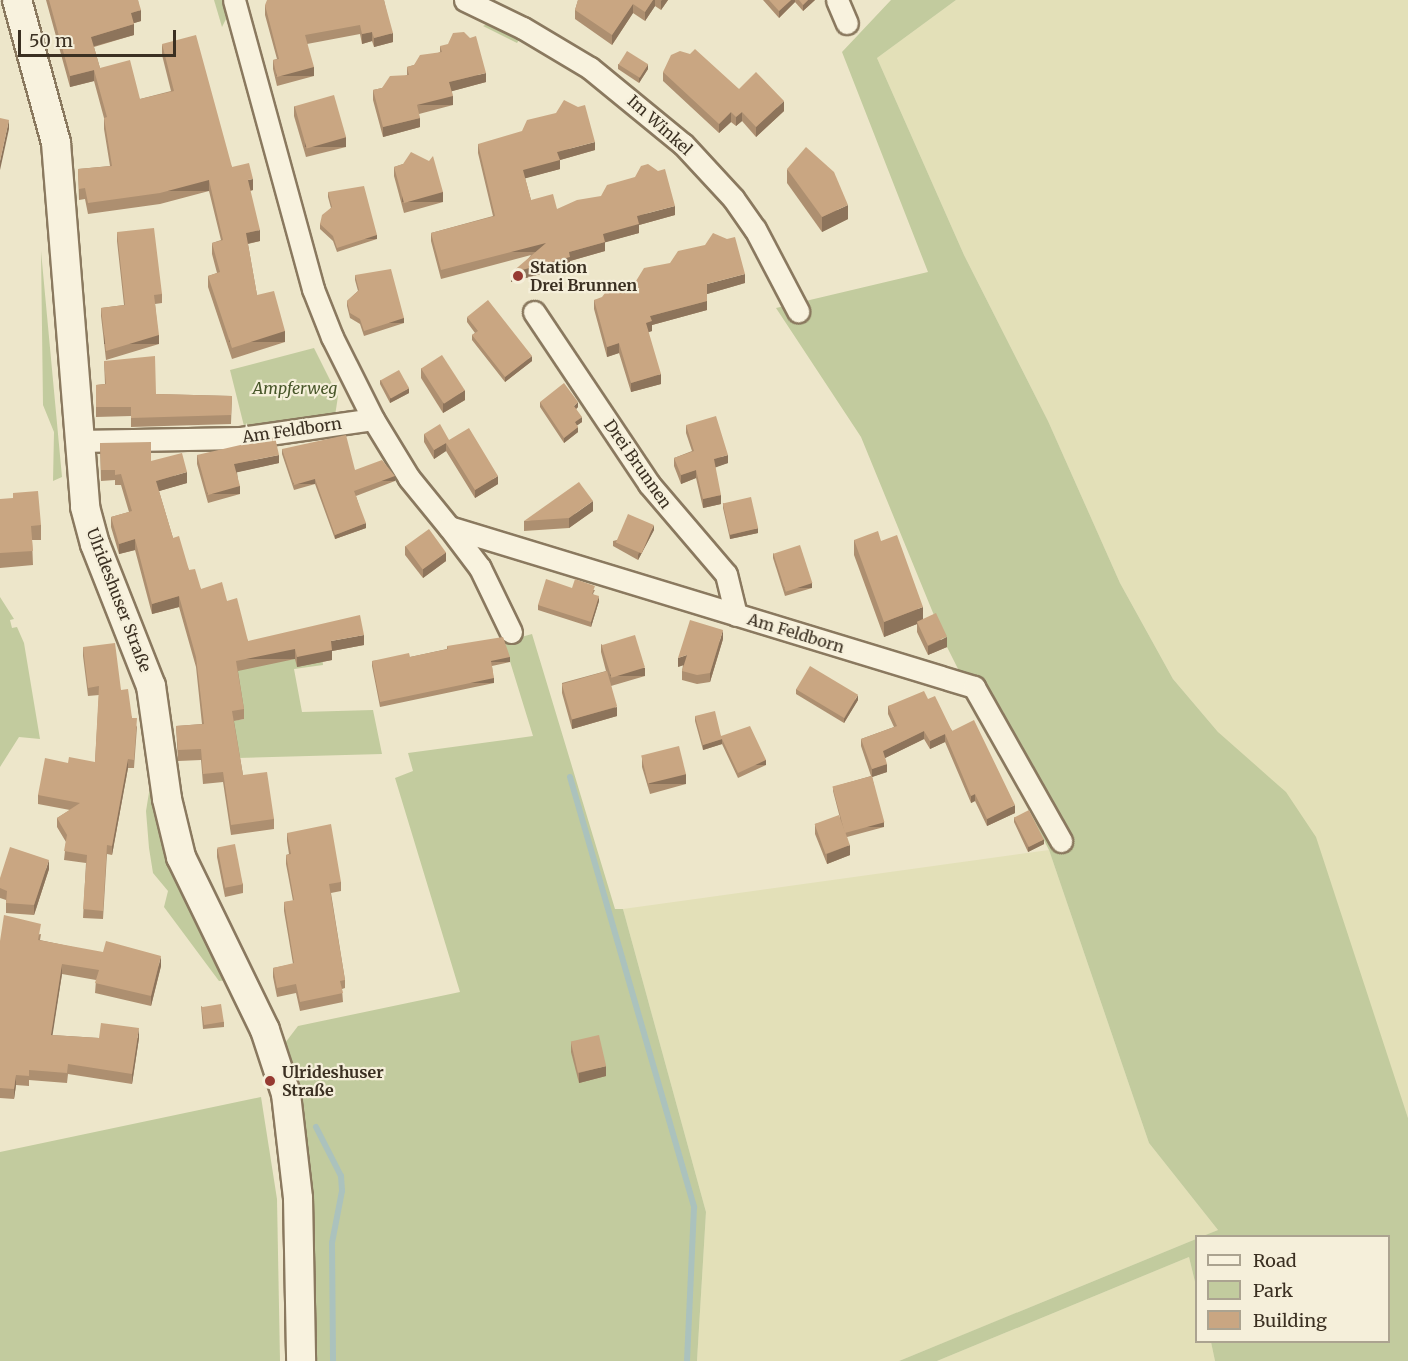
<!DOCTYPE html>
<html>
<head>
<meta charset="utf-8">
<style>
	body { margin:0 }
	#map { position:relative; width:1408px; height:1361px; overflow:hidden; background:#ede6ca; font-family:Merriweather,serif }
	div>[style] { position:absolute }
	[style*='--x'] { left:calc(var(--x)*1px); top:calc(var(--y)*1px); width:calc(var(--w)*1px); rotate:calc(var(--a)*1deg) }
	.farmland>* { inset:0; background:#e3e0b8 }
	.green>* { inset:0; background:#c2cb9e }
	.stream>* { height:6px; margin:-3px; padding:0 3px; transform-origin:3px; border-radius:3px; background:#abc2bd }
	.roads { filter:drop-shadow(2px 0 #8a795f) drop-shadow(-2px 0 #8a795f) drop-shadow(0 2px #8a795f) drop-shadow(0 -2px #8a795f) }
	.street>* { height:21px; margin:-10.5px; padding:0 10.5px; transform-origin:10.5px; border-radius:10.5px; background:#f8f2de }
	.secondary>* { height:28px; margin:-14px; padding:0 14px; transform-origin:14px; border-radius:14px; background:#f8f2de }
	.wall>* { inset:0; background:#ad8f70 }
	.shaded-wall>* { inset:0; background:#8d745b; transform-origin:0 0 }
	.building>* { inset:0; background:#c9a682; transform-origin:0 0 }
	.dots>* { width:16px; height:16px; translate:-50% -50%; box-sizing:border-box; border:3px solid #f5efda; border-radius:50% }
	span { translate:-50% -50%; white-space:nowrap; text-align:center; line-height:1.15; -webkit-text-stroke:4.5px #f5efda; paint-order:stroke }
	.street-label { font-size:16px; color:#3b3022 }
	.poi-label { font-size:16px; color:#3b3022; font-weight:700 }
	.left { translate:0 -50%; text-align:left }
	.park-label { font-size:16px; color:#475629; font-style:italic }
	.legend { position:absolute; left:1195px; top:1235px; width:195px; height:108px; box-sizing:border-box; background:#f5efda; border:2px solid #aba390; margin:0; padding:8px 10px; list-style:none; font-size:18px; color:#3b3022 }
	.legend li { display:flex; align-items:center; gap:12px; height:30px }
	.legend b { width:30px; border:2px solid #aba390 }
	.scale { position:absolute; left:18px; top:30px; width:158px; height:27px; box-sizing:border-box; border:3px solid #3b3022; border-top:0; padding-left:8px; font-size:18px; line-height:21px; white-space:nowrap; color:#3b3022; -webkit-text-stroke:4px #f5efda; paint-order:stroke }
</style>
</head>
<body>
<div id="map">
	<div class="farmland">
		<div style="clip-path:polygon(956px 0,1408px 0,1408px 1118px,1373px 1018px,1218px 732px,1173px 679px,1120px 583px,1048px 421px,964px 255px,877px 58px)"></div>
		<div style="clip-path:polygon(1049px 850px,1149px 1143px,1218px 1230px,899px 1361px,697px 1361px,706px 1212px,623px 909px)"></div>
		<div style="clip-path:polygon(1189px 1257px,1196px 1286px,1196px 1342px,1211px 1342px,1215px 1361px,937px 1361px)"></div>
	</div>
	<div class="green">
		<div style="clip-path:polygon(214px 0,224px 0,226px 19px,222px 27px)"></div>
		<div style="clip-path:polygon(891px 0,956px 0,877px 58px,964px 255px,1048px 421px,1120px 583px,1173px 679px,1218px 732px,1286px 792px,1316px 837px,1408px 1118px,1408px 1361px,1215px 1361px,1211px 1342px,1388px 1342px,1388px 1236px,1203px 1236px,1218px 1230px,1149px 1143px,1049px 850px,947px 647px,861px 437px,776px 308px,928px 272px,842px 52px)"></div>
		<div style="clip-path:polygon(489px 23px,520px 38px,517px 43px,483px 26px)"></div>
		<div style="clip-path:polygon(41px 251px,62px 477px,53px 481px,54px 432px,43px 405px)"></div>
		<div style="clip-path:polygon(314px 348px,338px 396px,335px 416px,244px 426px,230px 370px)"></div>
		<div style="clip-path:polygon(0 597px,14px 619px,10px 620px,12px 628px,17px 627px,24px 643px,40px 739px,19px 737px,0 767px)"></div>
		<div style="clip-path:polygon(532px 634px,615px 909px,623px 909px,706px 1212px,697px 1361px,312px 1361px,309px 1188px,303px 1116px,285px 1043px,298px 1026px,460px 992px,395px 778px,413px 771px,408px 753px,533px 736px,504px 642px)"></div>
		<div style="clip-path:polygon(322px 654px,323px 665px,294px 669px,302px 712px,373px 710px,382px 754px,238px 758px,232px 721px,244px 719px,236px 669px)"></div>
		<div style="clip-path:polygon(151px 780px,229px 980px,219px 981px,164px 907px,168px 891px,153px 873px,149px 848px,146px 811px)"></div>
		<div style="clip-path:polygon(261px 1097px,277px 1199px,280px 1361px,0 1361px,0 1152px)"></div>
		<div style="clip-path:polygon(1196px 1239px,1196px 1286px,1189px 1257px,937px 1361px,899px 1361px)"></div>
	</div>
	<div class="stream">
		<div style="--x:570;--y:777;--w:448;--a:73.9"></div>
		<div style="--x:694;--y:1207;--w:154;--a:92.6"></div>
		<div style="--x:316;--y:1127;--w:55;--a:63"></div>
		<div style="--x:341;--y:1176;--w:15;--a:86"></div>
		<div style="--x:342;--y:1191;--w:53;--a:100.9"></div>
		<div style="--x:332;--y:1243;--w:118;--a:89.5"></div>
	</div>
	<div class="roads">
		<div class="street">
			<div style="--x:234;--y:0;--w:300;--a:74.7"></div>
			<div style="--x:313;--y:289;--w:52;--a:68.4"></div>
			<div style="--x:332;--y:337;--w:92;--a:63.4"></div>
			<div style="--x:465;--y:0;--w:64;--a:25.8"></div>
			<div style="--x:523;--y:28;--w:78;--a:30.8"></div>
			<div style="--x:590;--y:68;--w:120;--a:39.3"></div>
			<div style="--x:683;--y:144;--w:74;--a:47.2"></div>
			<div style="--x:733;--y:198;--w:38;--a:55"></div>
			<div style="--x:755;--y:229;--w:93;--a:62.3"></div>
			<div style="--x:837;--y:0;--w:25;--a:67"></div>
			<div style="--x:534;--y:312;--w:207;--a:56.2"></div>
			<div style="--x:649;--y:484;--w:118;--a:49.5"></div>
			<div style="--x:726;--y:574;--w:42;--a:76.3"></div>
			<div style="--x:79;--y:441;--w:162;--a:-1.1"></div>
			<div style="--x:241;--y:438;--w:133;--a:-8.2"></div>
			<div style="--x:373;--y:419;--w:69;--a:58.6"></div>
			<div style="--x:409;--y:478;--w:63;--a:50.8"></div>
			<div style="--x:449;--y:527;--w:549;--a:16.95"></div>
			<div style="--x:974;--y:687;--w:177;--a:60.5"></div>
			<div style="--x:449;--y:527;--w:51;--a:52.9"></div>
			<div style="--x:480;--y:568;--w:71;--a:64.2"></div>
		</div>
		<div class="secondary">
			<div style="--x:17;--y:0;--w:148;--a:74.7"></div>
			<div style="--x:56;--y:143;--w:365;--a:85.4"></div>
			<div style="--x:85;--y:507;--w:38;--a:75"></div>
			<div style="--x:95;--y:544;--w:153;--a:68.5"></div>
			<div style="--x:151;--y:686;--w:114;--a:81.9"></div>
			<div style="--x:167;--y:799;--w:60;--a:76.4"></div>
			<div style="--x:181;--y:857;--w:192;--a:64.1"></div>
			<div style="--x:265;--y:1030;--w:67;--a:71.8"></div>
			<div style="--x:286;--y:1094;--w:105;--a:83.4"></div>
			<div style="--x:298;--y:1198;--w:163;--a:88.9"></div>
		</div>
	</div>
	<div class="wall">
		<div style="clip-path:polygon(46px 0,138px 0,141px 21px,134px 23px,134px 35px,94px 47px,100px 68px,140px 99px,171px 91px,162px 55px,162px 44px,232px 167px,253px 190px,250px 191px,260px 241px,248px 244px,257px 295px,285px 342px,232px 359px,208px 287px,208px 276px,217px 273px,212px 254px,212px 243px,221px 240px,209px 191px,160px 204px,88px 214px,85px 199px,79px 200px,78px 169px,110px 166px,104px 129px,104px 118px,94px 81px,70px 87px)"></div>
		<div style="clip-path:polygon(384px 0,393px 42px,374px 47px,372px 41px,362px 44px,360px 34px,307px 44px,314px 76px,277px 86px,273px 69px,273px 60px,277px 59px,265px 15px,265px 5px)"></div>
		<div style="clip-path:polygon(578px 0,668px 0,661px 10px,655px 6px,645px 21px,633px 13px,612px 45px,575px 19px,575px 10px)"></div>
		<div style="clip-path:polygon(763px 0,815px 0,803px 11px,795px 2px,779px 18px)"></div>
		<div style="clip-path:polygon(440px 46px,486px 82px,452px 91px,453px 105px,419px 114px,420px 127px,383px 137px,373px 100px,373px 90px,382px 88px,407px 75px,407px 67px,414px 65px,440px 52px)"></div>
		<div style="clip-path:polygon(618px 64px,648px 69px,639px 83px,618px 69px)"></div>
		<div style="clip-path:polygon(663px 72px,739px 89px,784px 111px,756px 137px,742px 121px,736px 126px,731px 122px,719px 133px,663px 81px)"></div>
		<div style="clip-path:polygon(294px 106px,346px 147px,306px 157px,294px 116px)"></div>
		<div style="clip-path:polygon(478px 144px,595px 150px,560px 160px,560px 169px,525px 178px,531px 200px,557px 209px,675px 215px,639px 225px,639px 233px,605px 242px,605px 251px,570px 261px,570px 266px,511px 282px,531px 255px,441px 279px,431px 241px,431px 233px,493px 216px,478px 153px)"></div>
		<div style="clip-path:polygon(403px 164px,443px 202px,404px 213px,394px 176px,394px 167px)"></div>
		<div style="clip-path:polygon(787px 169px,848px 219px,822px 232px,787px 183px)"></div>
		<div style="clip-path:polygon(328px 192px,377px 239px,337px 252px,333px 241px,320px 229px,320px 224px,331px 208px,328px 197px)"></div>
		<div style="clip-path:polygon(117px 232px,162px 294px,162px 303px,155px 304px,159px 344px,106px 360px,101px 316px,101px 308px,124px 305px,117px 241px)"></div>
		<div style="clip-path:polygon(355px 275px,404px 323px,364px 336px,360px 324px,350px 318px,347px 306px,347px 301px,358px 291px,355px 280px)"></div>
		<div style="clip-path:polygon(745px 283px,707px 294px,707px 310px,652px 325px,652px 331px,648px 332px,661px 384px,631px 392px,619px 353px,607px 357px,594px 309px,594px 300px)"></div>
		<div style="clip-path:polygon(467px 317px,532px 361px,505px 382px,472px 340px,472px 335px,475px 333px,467px 322px)"></div>
		<div style="clip-path:polygon(104px 361px,156px 394px,232px 396px,231px 424px,131px 427px,131px 416px,96px 417px,96px 385px,105px 384px)"></div>
		<div style="clip-path:polygon(421px 368px,465px 400px,443px 413px,421px 378px)"></div>
		<div style="clip-path:polygon(380px 380px,409px 393px,390px 403px,380px 384px)"></div>
		<div style="clip-path:polygon(540px 402px,578px 407px,576px 409px,582px 422px,577px 425px,578px 432px,564px 443px,540px 407px)"></div>
		<div style="clip-path:polygon(686px 425px,728px 463px,715px 467px,721px 504px,703px 508px,696px 478px,681px 484px,674px 466px,674px 458px,692px 451px,686px 433px)"></div>
		<div style="clip-path:polygon(424px 434px,449px 440px,498px 484px,475px 498px,446px 451px,434px 459px,424px 442px)"></div>
		<div style="clip-path:polygon(100px 443px,151px 461px,187px 483px,159px 491px,173px 538px,189px 570px,201px 589px,227px 601px,248px 641px,364px 645px,332px 651px,332px 660px,297px 667px,295px 659px,238px 671px,244px 709px,244px 719px,234px 721px,243px 775px,274px 819px,274px 829px,231px 835px,223px 782px,203px 784px,201px 760px,178px 761px,176px 726px,202px 724px,196px 667px,179px 607px,152px 614px,135px 550px,119px 554px,111px 527px,111px 517px,129px 512px,121px 485px,115px 485px,115px 480px,101px 481px)"></div>
		<div style="clip-path:polygon(282px 449px,355px 470px,395px 481px,356px 496px,366px 528px,335px 539px,315px 484px,294px 490px,282px 454px)"></div>
		<div style="clip-path:polygon(197px 455px,279px 463px,237px 472px,240px 494px,208px 503px,197px 464px)"></div>
		<div style="clip-path:polygon(0 499px,41px 525px,41px 540px,32px 540px,33px 565px,0 568px)"></div>
		<div style="clip-path:polygon(723px 503px,758px 533px,730px 539px,723px 508px)"></div>
		<div style="clip-path:polygon(593px 511px,569px 528px,524px 531px,524px 521px)"></div>
		<div style="clip-path:polygon(654px 530px,638px 560px,613px 546px,613px 541px)"></div>
		<div style="clip-path:polygon(854px 540px,881px 541px,923px 619px,947px 647px,928px 655px,917px 632px,917px 624px,884px 637px,854px 555px)"></div>
		<div style="clip-path:polygon(405px 546px,446px 561px,423px 578px,405px 555px)"></div>
		<div style="clip-path:polygon(773px 553px,812px 588px,785px 596px,773px 558px)"></div>
		<div style="clip-path:polygon(572px 588px,595px 590px,593px 594px,599px 601px,591px 627px,538px 610px,538px 605px)"></div>
		<div style="clip-path:polygon(723px 639px,710px 682px,697px 684px,682px 680px,682px 671px,683px 665px,678px 667px)"></div>
		<div style="clip-path:polygon(601px 644px,645px 676px,611px 686px,617px 716px,572px 729px,562px 693px,562px 683px,606px 671px,601px 652px)"></div>
		<div style="clip-path:polygon(447px 646px,510px 662px,492px 666px,494px 683px,380px 707px,372px 666px,372px 661px,410px 657px,447px 649px)"></div>
		<div style="clip-path:polygon(83px 647px,121px 690px,132px 718px,137px 727px,134px 768px,128px 768px,112px 855px,107px 854px,103px 919px,83px 918px,86px 863px,64px 860px,66px 842px,57px 827px,57px 818px,70px 810px,38px 804px,38px 795px,68px 763px,95px 762px,99px 695px,88px 696px,83px 656px)"></div>
		<div style="clip-path:polygon(796px 689px,858px 700px,844px 723px,796px 694px)"></div>
		<div style="clip-path:polygon(928px 699px,1015px 813px,987px 826px,975px 801px,971px 803px,945px 742px,930px 749px,924px 739px,885px 758px,887px 772px,872px 777px,884px 827px,847px 837px,850px 855px,827px 864px,815px 834px,815px 824px,840px 818px,833px 791px,833px 787px,871px 776px,861px 746px,861px 739px,894px 727px,888px 714px,888px 706px)"></div>
		<div style="clip-path:polygon(695px 716px,721px 736px,766px 765px,738px 778px,722px 744px,703px 750px,695px 721px)"></div>
		<div style="clip-path:polygon(642px 757px,686px 784px,650px 794px,642px 767px)"></div>
		<div style="clip-path:polygon(1014px 817px,1044px 844px,1028px 852px,1014px 822px)"></div>
		<div style="clip-path:polygon(287px 833px,341px 882px,341px 891px,331px 893px,345px 980px,345px 988px,342px 989px,343px 1002px,300px 1011px,296px 993px,277px 997px,273px 977px,273px 968px,293px 964px,284px 911px,284px 902px,293px 901px,286px 864px,286px 855px,289px 854px,287px 841px)"></div>
		<div style="clip-path:polygon(217px 848px,243px 884px,243px 893px,225px 897px,217px 857px)"></div>
		<div style="clip-path:polygon(49px 869px,34px 915px,6px 913px,6px 900px,0 898px,0 878px)"></div>
		<div style="clip-path:polygon(41px 934px,40px 940px,161px 966px,151px 1006px,95px 993px,96px 980px,62px 974px,52px 1035px,99px 1038px,139px 1038px,132px 1084px,68px 1074px,67px 1083px,29px 1080px,29px 1086px,16px 1085px,14px 1099px,0 1098px,0 941px)"></div>
		<div style="clip-path:polygon(201px 1006px,224px 1022px,224px 1027px,203px 1029px)"></div>
		<div style="clip-path:polygon(571px 1042px,606px 1076px,579px 1083px,571px 1052px)"></div>
	</div>
	<div class="shaded-wall">
		<div style="clip-path:polygon(653px 0,655px 0,655px 6px,645px 21px,645px 12px)"></div>
		<div style="clip-path:polygon(662px 0,668px 0,661px 10px,661px 1px)"></div>
		<div style="clip-path:polygon(791px 0,795px 0,795px 2px,779px 18px,779px 11px)"></div>
		<div style="clip-path:polygon(808px 0,815px 0,803px 11px,803px 5px)"></div>
		<div style="clip-path:polygon(633px 4px,633px 13px,612px 45px,612px 35px)"></div>
		<div style="clip-path:polygon(141px 10px,141px 21px,131px 24px,131px 13px)"></div>
		<div style="clip-path:polygon(134px 24px,134px 35px,91px 47px,91px 37px)"></div>
		<div style="clip-path:polygon(372px 32px,372px 41px,362px 44px,362px 34px)"></div>
		<div style="clip-path:polygon(393px 33px,393px 42px,374px 47px,374px 38px)"></div>
		<div style="clip-path:polygon(648px 64px,648px 69px,639px 83px,639px 78px)"></div>
		<div style="left:314px;top:67px;width:9px;height:38px;rotate:90deg"></div>
		<div style="clip-path:polygon(94px 70px,94px 81px,70px 87px,70px 76px)"></div>
		<div style="clip-path:polygon(486px 73px,486px 82px,449px 92px,449px 82px)"></div>
		<div style="left:453px;top:96px;width:9px;height:37px;rotate:90deg"></div>
		<div style="clip-path:polygon(784px 101px,784px 111px,756px 137px,756px 127px)"></div>
		<div style="clip-path:polygon(731px 112px,731px 122px,719px 133px,719px 124px)"></div>
		<div style="clip-path:polygon(742px 112px,742px 121px,736px 126px,736px 117px)"></div>
		<div style="clip-path:polygon(420px 118px,420px 127px,383px 137px,383px 127px)"></div>
		<div style="clip-path:polygon(9px 120px,9px 129px,0 170px,0 161px)"></div>
		<div style="left:346px;top:137px;width:10px;height:41px;rotate:90deg"></div>
		<div style="clip-path:polygon(595px 142px,595px 150px,560px 160px,560px 169px,523px 179px,523px 170px,557px 152px)"></div>
		<div style="clip-path:polygon(253px 179px,253px 190px,248px 191px,248px 180px)"></div>
		<div style="left:209px;top:180px;width:11px;height:51px;rotate:90deg"></div>
		<div style="left:443px;top:192px;width:10px;height:41px;rotate:90deg"></div>
		<div style="clip-path:polygon(848px 205px,848px 219px,822px 232px,822px 217px)"></div>
		<div style="clip-path:polygon(675px 206px,675px 215px,639px 225px,639px 233px,603px 243px,603px 234px,637px 216px)"></div>
		<div style="clip-path:polygon(260px 230px,260px 241px,246px 244px,246px 233px)"></div>
		<div style="left:377px;top:235px;width:4px;height:42px;rotate:90deg"></div>
		<div style="clip-path:polygon(605px 242px,605px 251px,570px 261px,570px 266px,511px 282px,511px 273px,569px 252px)"></div>
		<div style="left:546px;top:243px;width:9px;height:108px;rotate:90deg"></div>
		<div style="clip-path:polygon(745px 274px,745px 283px,707px 294px,707px 284px)"></div>
		<div style="clip-path:polygon(707px 301px,707px 310px,652px 325px,652px 331px,646px 333px,646px 323px,650px 316px)"></div>
		<div style="left:404px;top:318px;width:5px;height:42px;rotate:90deg"></div>
		<div style="left:285px;top:331px;width:11px;height:56px;rotate:90deg"></div>
		<div style="left:159px;top:335px;width:9px;height:55px;rotate:90deg"></div>
		<div style="clip-path:polygon(619px 343px,619px 353px,607px 357px,607px 347px)"></div>
		<div style="clip-path:polygon(532px 356px,532px 361px,505px 382px,505px 377px)"></div>
		<div style="clip-path:polygon(661px 374px,661px 384px,631px 392px,631px 383px)"></div>
		<div style="clip-path:polygon(409px 388px,409px 393px,390px 403px,390px 398px)"></div>
		<div style="clip-path:polygon(465px 390px,465px 400px,443px 413px,443px 403px)"></div>
		<div style="clip-path:polygon(578px 402px,578px 407px,574px 411px,574px 406px)"></div>
		<div style="clip-path:polygon(582px 417px,582px 422px,575px 427px,575px 422px)"></div>
		<div style="clip-path:polygon(578px 427px,578px 432px,564px 443px,564px 438px)"></div>
		<div style="clip-path:polygon(446px 443px,446px 451px,434px 459px,434px 450px)"></div>
		<div style="clip-path:polygon(279px 455px,279px 463px,234px 473px,234px 464px)"></div>
		<div style="clip-path:polygon(728px 455px,728px 463px,714px 468px,714px 459px)"></div>
		<div style="clip-path:polygon(696px 470px,696px 478px,681px 484px,681px 475px)"></div>
		<div style="clip-path:polygon(187px 472px,187px 483px,156px 492px,156px 481px)"></div>
		<div style="left:395px;top:476px;width:5px;height:44px;rotate:90deg"></div>
		<div style="clip-path:polygon(498px 476px,498px 484px,475px 498px,475px 490px)"></div>
		<div style="left:315px;top:479px;width:5px;height:22px;rotate:90deg"></div>
		<div style="left:240px;top:486px;width:8px;height:33px;rotate:90deg"></div>
		<div style="clip-path:polygon(721px 495px,721px 504px,703px 508px,703px 499px)"></div>
		<div style="clip-path:polygon(593px 501px,593px 511px,569px 528px,569px 518px)"></div>
		<div style="clip-path:polygon(366px 523px,366px 528px,335px 539px,335px 535px)"></div>
		<div style="clip-path:polygon(654px 525px,654px 530px,638px 560px,638px 555px)"></div>
		<div style="clip-path:polygon(758px 528px,758px 533px,730px 539px,730px 535px)"></div>
		<div style="clip-path:polygon(135px 539px,135px 550px,119px 554px,119px 544px)"></div>
		<div style="clip-path:polygon(446px 552px,446px 561px,423px 578px,423px 569px)"></div>
		<div style="left:812px;top:583px;width:5px;height:28px;rotate:90deg"></div>
		<div style="clip-path:polygon(179px 596px,179px 607px,152px 614px,152px 604px)"></div>
		<div style="clip-path:polygon(599px 596px,599px 601px,591px 627px,591px 622px)"></div>
		<div style="clip-path:polygon(923px 607px,923px 622px,917px 622px,917px 624px,884px 637px,884px 622px)"></div>
		<div style="clip-path:polygon(723px 630px,723px 639px,710px 682px,710px 673px)"></div>
		<div style="clip-path:polygon(364px 635px,364px 645px,332px 651px,332px 660px,297px 667px,297px 657px,331px 641px)"></div>
		<div style="clip-path:polygon(947px 637px,947px 647px,928px 655px,928px 646px)"></div>
		<div style="left:295px;top:649px;width:10px;height:60px;rotate:90deg"></div>
		<div style="clip-path:polygon(687px 655px,687px 664px,678px 667px,678px 658px)"></div>
		<div style="left:510px;top:657px;width:5px;height:19px;rotate:90deg"></div>
		<div style="left:645px;top:668px;width:8px;height:35px;rotate:90deg"></div>
		<div style="left:494px;top:678px;width:5px;height:116px;rotate:90deg"></div>
		<div style="clip-path:polygon(858px 695px,858px 700px,844px 723px,844px 719px)"></div>
		<div style="clip-path:polygon(617px 707px,617px 716px,572px 729px,572px 719px)"></div>
		<div style="clip-path:polygon(924px 731px,924px 739px,883px 759px,883px 751px)"></div>
		<div style="clip-path:polygon(945px 734px,945px 742px,930px 749px,930px 741px)"></div>
		<div style="clip-path:polygon(722px 739px,722px 744px,703px 750px,703px 745px)"></div>
		<div style="clip-path:polygon(128px 759px,128px 768px,112px 855px,112px 846px)"></div>
		<div style="left:766px;top:760px;width:5px;height:31px;rotate:90deg"></div>
		<div style="clip-path:polygon(887px 764px,887px 772px,872px 777px,872px 769px)"></div>
		<div style="left:686px;top:774px;width:10px;height:37px;rotate:90deg"></div>
		<div style="clip-path:polygon(975px 794px,975px 801px,971px 803px,971px 796px)"></div>
		<div style="clip-path:polygon(1015px 805px,1015px 813px,987px 826px,987px 819px)"></div>
		<div style="left:884px;top:822px;width:5px;height:40px;rotate:90deg"></div>
		<div style="clip-path:polygon(1044px 839px,1044px 844px,1028px 852px,1028px 847px)"></div>
		<div style="clip-path:polygon(850px 845px,850px 855px,827px 864px,827px 854px)"></div>
		<div style="clip-path:polygon(49px 860px,49px 869px,34px 915px,34px 905px)"></div>
		<div style="clip-path:polygon(161px 956px,161px 966px,151px 1006px,151px 996px)"></div>
		<div style="clip-path:polygon(62px 964px,62px 974px,51px 1045px,51px 1035px)"></div>
		<div style="clip-path:polygon(139px 1028px,139px 1038px,132px 1084px,132px 1074px)"></div>
		<div style="clip-path:polygon(606px 1066px,606px 1076px,579px 1083px,579px 1073px)"></div>
		<div style="clip-path:polygon(16px 1075px,16px 1085px,14px 1099px,14px 1089px)"></div>
	</div>
	<div class="building">
		<div style="clip-path:polygon(49px 0,138px 0,141px 10px,131px 13px,134px 24px,91px 37px,100px 68px,130px 60px,140px 99px,174px 91px,162px 44px,196px 35px,232px 167px,249px 163px,253px 179px,248px 180px,260px 230px,246px 233px,257px 295px,274px 291px,285px 331px,232px 348px,208px 276px,220px 272px,212px 243px,223px 240px,209px 180px,160px 193px,88px 203px,85px 188px,79px 189px,78px 169px,112px 166px,104px 118px,107px 117px,94px 70px,70px 76px)"></div>
		<div style="clip-path:polygon(267px 0,384px 0,393px 33px,374px 38px,372px 32px,362px 34px,360px 25px,305px 35px,314px 67px,277px 77px,273px 60px,279px 59px,265px 5px)"></div>
		<div style="clip-path:polygon(578px 0,653px 0,645px 12px,633px 4px,612px 35px,575px 10px)"></div>
		<div style="clip-path:polygon(769px 0,791px 0,779px 11px)"></div>
		<div style="clip-path:polygon(799px 0,808px 0,803px 5px)"></div>
		<div style="clip-path:polygon(464px 32px,470px 38px,476px 36px,486px 73px,449px 82px,453px 96px,417px 105px,420px 118px,383px 127px,373px 90px,382px 88px,390px 76px,409px 75px,407px 67px,414px 65px,420px 55px,442px 52px,440px 46px,448px 44px,453px 33px)"></div>
		<div style="clip-path:polygon(695px 49px,739px 89px,756px 72px,784px 101px,756px 127px,742px 112px,736px 117px,731px 112px,719px 124px,663px 72px,671px 55px,680px 51px,690px 54px)"></div>
		<div style="left:627px;top:51px;width:25px;height:16px;rotate:32deg"></div>
		<div style="left:334px;top:95px;width:44px;height:41px;rotate:74deg"></div>
		<div style="clip-path:polygon(564px 100px,578px 107px,585px 105px,595px 142px,557px 152px,560px 160px,523px 170px,531px 200px,553px 194px,557px 209px,577px 200px,601px 196px,607px 185px,635px 177px,641px 166px,648px 164px,658px 171px,665px 169px,675px 206px,637px 216px,639px 224px,603px 234px,605px 242px,569px 252px,570px 257px,511px 273px,546px 243px,441px 270px,431px 233px,495px 216px,478px 144px,522px 131px,527px 120px,556px 113px)"></div>
		<div style="clip-path:polygon(0 118px,9px 120px,0 161px)"></div>
		<div style="clip-path:polygon(806px 147px,834px 172px,848px 205px,822px 217px,787px 169px)"></div>
		<div style="clip-path:polygon(411px 152px,429px 161px,433px 156px,443px 192px,404px 203px,394px 167px,403px 164px)"></div>
		<div style="clip-path:polygon(364px 186px,377px 235px,337px 248px,333px 236px,320px 224px,322px 215px,332px 207px,328px 192px)"></div>
		<div style="clip-path:polygon(154px 228px,162px 294px,154px 295px,159px 335px,106px 351px,101px 308px,125px 305px,117px 232px)"></div>
		<div style="clip-path:polygon(713px 233px,727px 239px,735px 237px,745px 274px,707px 284px,707px 301px,650px 316px,652px 321px,646px 323px,661px 374px,631px 383px,619px 343px,607px 347px,594px 300px,602px 297px,611px 285px,636px 281px,644px 268px,670px 263px,678px 251px,705px 245px)"></div>
		<div style="clip-path:polygon(391px 269px,404px 318px,364px 331px,360px 319px,350px 313px,347px 301px,359px 290px,355px 275px)"></div>
		<div style="clip-path:polygon(488px 300px,532px 356px,505px 377px,472px 335px,478px 331px,467px 317px)"></div>
		<div style="left:442px;top:355px;width:42px;height:25px;rotate:57deg"></div>
		<div style="clip-path:polygon(155px 356px,156px 394px,232px 396px,231px 415px,131px 418px,131px 407px,96px 407px,96px 385px,106px 384px,104px 361px)"></div>
		<div style="left:399px;top:370px;width:21px;height:21px;rotate:61deg"></div>
		<div style="clip-path:polygon(564px 383px,578px 402px,574px 406px,582px 417px,575px 422px,578px 427px,564px 438px,540px 402px)"></div>
		<div style="clip-path:polygon(716px 416px,728px 455px,714px 459px,721px 495px,703px 499px,696px 470px,681px 475px,674px 458px,694px 451px,686px 425px)"></div>
		<div style="clip-path:polygon(440px 424px,449px 440px,469px 428px,498px 476px,475px 490px,446px 443px,434px 450px,424px 434px)"></div>
		<div style="clip-path:polygon(346px 435px,355px 470px,382px 460px,395px 476px,354px 491px,366px 523px,335px 535px,315px 479px,294px 485px,282px 449px)"></div>
		<div style="clip-path:polygon(275px 437px,279px 455px,234px 464px,240px 486px,208px 495px,197px 455px)"></div>
		<div style="clip-path:polygon(151px 442px,151px 461px,182px 453px,187px 472px,156px 481px,173px 538px,179px 536px,189px 570px,195px 569px,201px 589px,222px 582px,227px 601px,237px 598px,248px 641px,360px 615px,364px 635px,331px 641px,332px 650px,297px 657px,295px 649px,236px 661px,244px 709px,232px 711px,243px 775px,267px 772px,274px 819px,231px 825px,223px 772px,203px 774px,201px 749px,178px 750px,176px 726px,204px 724px,196px 657px,179px 596px,152px 604px,135px 539px,119px 544px,111px 517px,132px 511px,121px 474px,115px 475px,115px 470px,101px 470px,100px 443px)"></div>
		<div style="clip-path:polygon(579px 482px,593px 501px,569px 518px,524px 521px)"></div>
		<div style="clip-path:polygon(38px 491px,41px 525px,31px 526px,33px 551px,0 553px,0 499px,13px 498px,13px 493px)"></div>
		<div style="left:751px;top:497px;width:32px;height:29px;rotate:77deg"></div>
		<div style="left:628px;top:514px;width:28px;height:31px;rotate:23deg"></div>
		<div style="left:429px;top:529px;width:29px;height:29px;rotate:54deg"></div>
		<div style="clip-path:polygon(878px 531px,881px 541px,897px 535px,923px 607px,884px 622px,854px 540px)"></div>
		<div style="left:800px;top:545px;width:40px;height:28px;rotate:72deg"></div>
		<div style="clip-path:polygon(546px 579px,572px 588px,575px 579px,595px 586px,592px 594px,599px 596px,591px 622px,538px 605px)"></div>
		<div style="left:936px;top:613px;width:26px;height:21px;rotate:65deg"></div>
		<div style="clip-path:polygon(690px 620px,723px 630px,710px 673px,697px 675px,682px 671px,687px 655px,678px 658px)"></div>
		<div style="left:635px;top:635px;width:34px;height:35px;rotate:73deg"></div>
		<div style="clip-path:polygon(503px 637px,510px 657px,491px 661px,494px 678px,380px 702px,372px 661px,409px 653px,410px 657px,448px 649px,447px 646px)"></div>
		<div style="clip-path:polygon(115px 643px,121px 690px,128px 689px,132px 718px,137px 718px,134px 760px,128px 759px,112px 846px,107px 845px,103px 911px,83px 909px,87px 855px,64px 851px,67px 835px,57px 818px,80px 803px,38px 795px,45px 758px,68px 763px,69px 757px,95px 762px,99px 686px,88px 688px,83px 647px)"></div>
		<div style="left:810px;top:666px;width:56px;height:27px;rotate:31deg"></div>
		<div style="left:607px;top:671px;width:37px;height:47px;rotate:74deg"></div>
		<div style="clip-path:polygon(924px 691px,928px 699px,935px 696px,952px 731px,974px 720px,1015px 805px,987px 819px,975px 794px,971px 796px,945px 734px,930px 741px,924px 731px,883px 751px,887px 764px,872px 769px,861px 739px,897px 726px,888px 706px)"></div>
		<div style="clip-path:polygon(715px 711px,721px 736px,750px 726px,766px 760px,738px 773px,722px 739px,703px 745px,695px 716px)"></div>
		<div style="left:679px;top:746px;width:29px;height:39px;rotate:76deg"></div>
		<div style="left:872px;top:776px;width:48px;height:41px;rotate:75deg"></div>
		<div style="left:1029px;top:810px;width:33px;height:17px;rotate:63deg"></div>
		<div style="left:839px;top:815px;width:32px;height:26px;rotate:70deg"></div>
		<div style="clip-path:polygon(331px 824px,341px 882px,329px 884px,345px 980px,340px 981px,343px 993px,300px 1002px,296px 984px,277px 988px,273px 968px,294px 963px,284px 902px,294px 900px,286px 855px,291px 854px,287px 833px)"></div>
		<div style="left:235px;top:844px;width:41px;height:18px;rotate:79deg"></div>
		<div style="clip-path:polygon(10px 847px,49px 860px,34px 905px,6px 903px,7px 891px,0 888px,0 878px)"></div>
		<div style="clip-path:polygon(4px 915px,41px 924px,38px 940px,103px 952px,106px 941px,161px 956px,151px 996px,95px 983px,99px 970px,62px 964px,51px 1035px,99px 1038px,101px 1023px,139px 1028px,132px 1074px,68px 1064px,67px 1073px,29px 1070px,29px 1076px,16px 1075px,14px 1089px,0 1088px,0 941px)"></div>
		<div style="left:221px;top:1004px;width:18px;height:20px;rotate:81deg"></div>
		<div style="left:599px;top:1035px;width:32px;height:29px;rotate:77deg"></div>
	</div>
	<div class="dots">
		<div style="left:518px;top:276px;background:#963a32"></div>
		<div style="left:270px;top:1081px;background:#963a32"></div>
	</div>
	<div class="street-label">
		<span style="left:660px;top:125px;rotate:42deg">Im Winkel</span>
		<span style="left:292px;top:430px;rotate:-8deg">Am Feldborn</span>
		<span style="left:638px;top:464px;rotate:55deg">Drei Brunnen</span>
		<span style="left:119px;top:600px;rotate:69deg">Ulrideshuser Straße</span>
		<span style="left:796px;top:633px;rotate:17deg">Am Feldborn</span>
	</div>
	<div class="poi-label">
		<span class="left" style="left:530px;top:276px">Station<br>Drei Brunnen</span>
		<span class="left" style="left:282px;top:1081px">Ulrideshuser<br>Straße</span>
	</div>
	<div class="park-label">
		<span style="left:295px;top:388px">Ampferweg</span>
	</div>
	<ul class="legend">
	<li><b style="height:8px;background:#f8f2de"></b>Road</li>
	<li><b style="height:16px;background:#c2cb9e"></b>Park</li>
	<li><b style="height:16px;background:#c9a682"></b>Building</li>
	</ul>
	<div class="scale">50 m</div>
</div>
</body>
</html>
